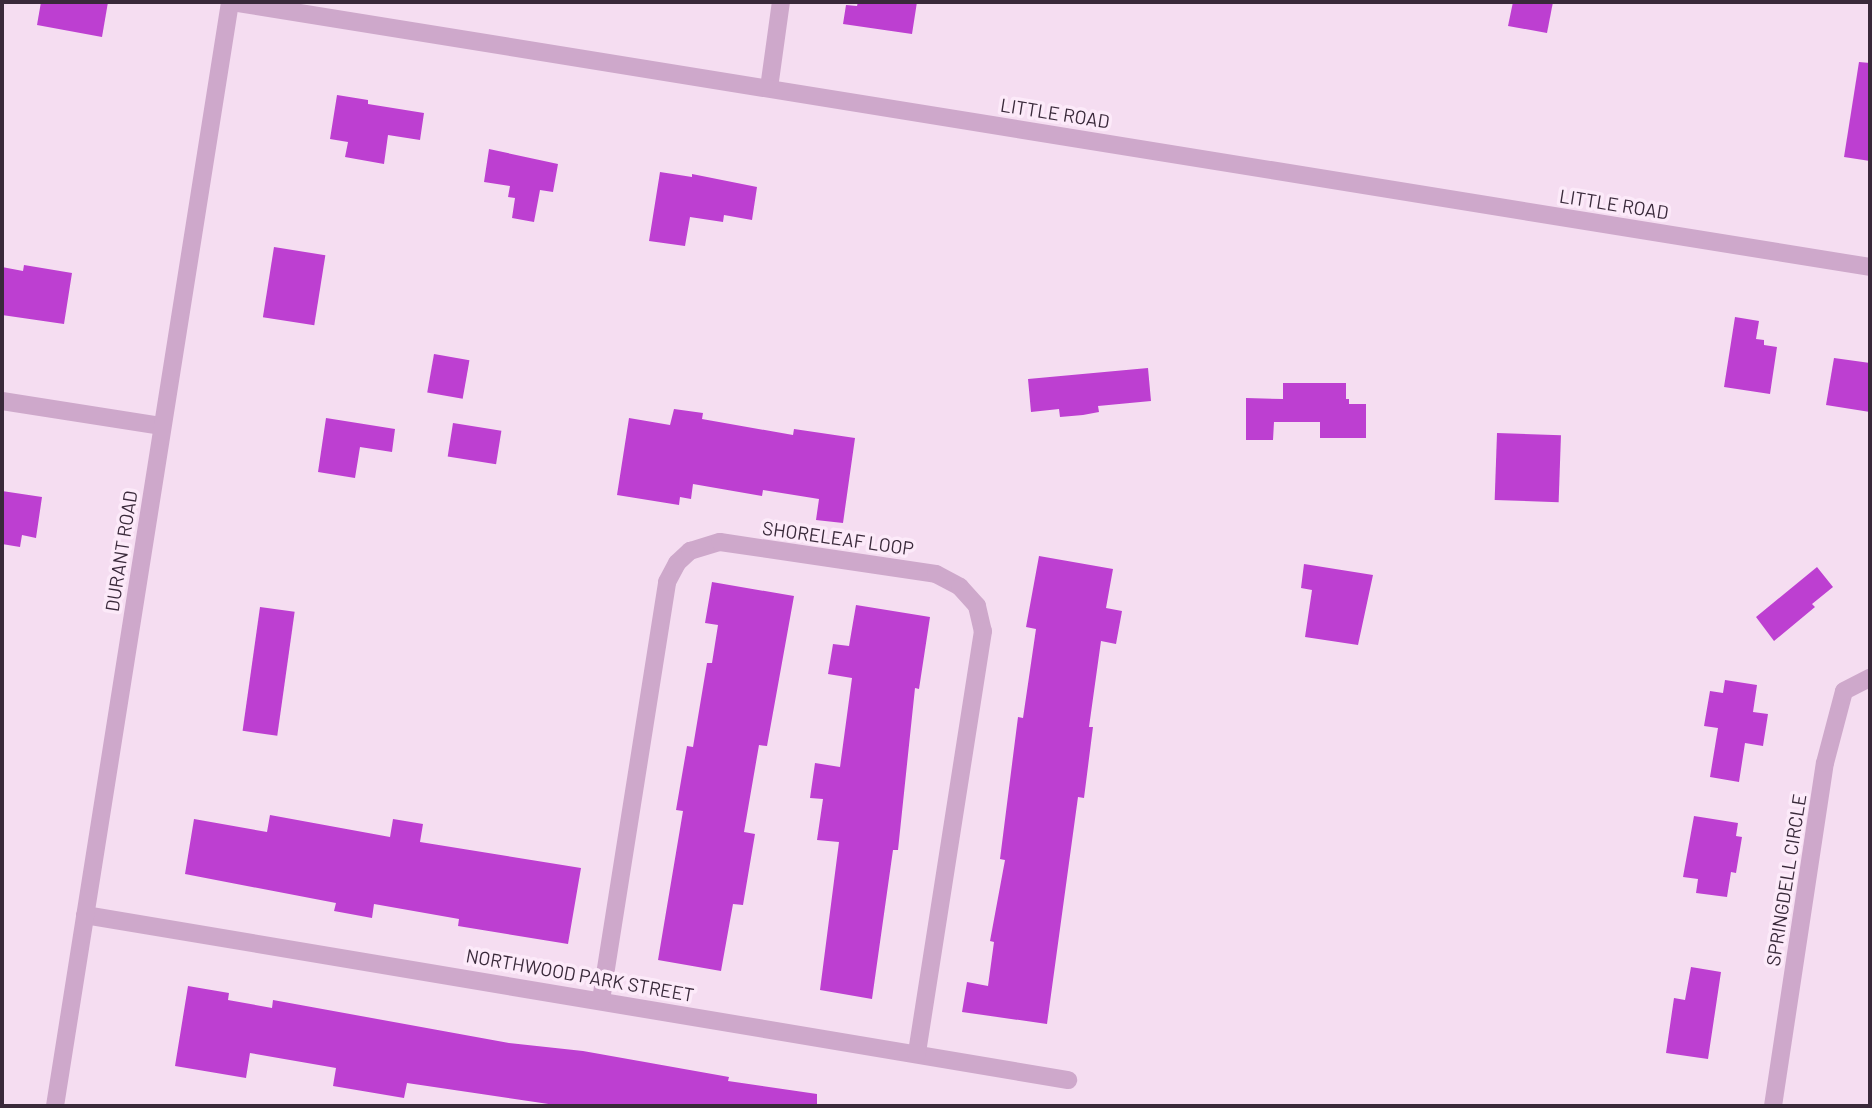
<!DOCTYPE html>
<html>
<head>
<meta charset="utf-8">
<style>
	body { margin:0 }
	#map { position:relative; width:1872px; height:1108px; overflow:hidden; background:#f5ddf1; font-family:Barlow,sans-serif }
	div>[style] { position:absolute }
	[style*='--x'] { left:calc(var(--x)*1px); top:calc(var(--y)*1px); width:calc(var(--w)*1px); rotate:calc(var(--a)*1deg) }
	.building>* { inset:0; background:#bd3fd1; transform-origin:0 0 }
	.minor>* { height:18px; margin:-9px; padding:0 9px; transform-origin:9px; border-radius:9px; background:#cea8cb }
	.tertiary>* { height:18px; margin:-9px; padding:0 9px; transform-origin:9px; border-radius:9px; background:#cea8cb }
	span { translate:-50% -50%; white-space:nowrap; text-align:center; line-height:1.15; -webkit-text-stroke:7px #fceaf9; paint-order:stroke }
	.street-label { font-size:19px; color:#39293a }
	.frame { position:absolute; inset:0; border:4px solid #39293a; pointer-events:none }
</style>
</head>
<body>
<div id="map">
	<div class="building">
		<div style="clip-path:polygon(41px 2px,108px 2px,102px 37px,37px 25px)"></div>
		<div style="clip-path:polygon(858px 2px,917px 2px,912px 34px,843px 24px,846px 5px,857px 6px)"></div>
		<div style="clip-path:polygon(1513px 2px,1553px 2px,1547px 33px,1508px 26px)"></div>
		<div style="clip-path:polygon(1859px 62px,1870px 63px,1870px 161px,1844px 157px)"></div>
		<div style="clip-path:polygon(337px 95px,368px 100px,368px 104px,424px 113px,420px 140px,388px 135px,384px 164px,345px 157px,348px 142px,330px 139px)"></div>
		<div style="clip-path:polygon(489px 149px,558px 164px,553px 192px,540px 190px,534px 222px,512px 218px,515px 198px,508px 197px,510px 186px,484px 182px)"></div>
		<div style="clip-path:polygon(660px 172px,692px 177px,692px 174px,757px 187px,752px 220px,724px 215px,723px 222px,690px 217px,685px 246px,649px 241px)"></div>
		<div style="left:274px;top:247px;width:52px;height:71px;rotate:9deg"></div>
		<div style="clip-path:polygon(24px 265px,72px 273px,64px 324px,2px 315px,2px 267px,23px 271px)"></div>
		<div style="clip-path:polygon(1735px 317px,1759px 321px,1756px 339px,1764px 340px,1764px 345px,1777px 347px,1770px 394px,1724px 387px)"></div>
		<div style="left:434px;top:354px;width:36px;height:39px;rotate:10deg"></div>
		<div style="clip-path:polygon(1834px 358px,1870px 363px,1870px 412px,1826px 405px)"></div>
		<div style="clip-path:polygon(1148px 368px,1151px 401px,1098px 406px,1099px 412px,1083px 415px,1060px 417px,1059px 409px,1031px 412px,1028px 379px)"></div>
		<div style="clip-path:polygon(1283px 383px,1346px 383px,1346px 399px,1349px 399px,1349px 404px,1366px 404px,1366px 438px,1320px 438px,1320px 422px,1274px 422px,1273px 440px,1246px 440px,1246px 398px,1283px 399px)"></div>
		<div style="clip-path:polygon(674px 409px,703px 413px,702px 419px,793px 435px,794px 429px,855px 438px,843px 523px,816px 520px,819px 499px,763px 490px,762px 496px,693px 484px,691px 499px,680px 497px,679px 505px,617px 495px,629px 418px,670px 425px)"></div>
		<div style="clip-path:polygon(326px 418px,395px 429px,392px 452px,360px 447px,355px 478px,318px 472px)"></div>
		<div style="left:453px;top:423px;width:49px;height:34px;rotate:9deg"></div>
		<div style="left:1497px;top:433px;width:64px;height:67px;rotate:2deg"></div>
		<div style="clip-path:polygon(2px 491px,42px 497px,36px 538px,22px 535px,20px 547px,2px 544px)"></div>
		<div style="clip-path:polygon(1039px 556px,1113px 569px,1106px 608px,1122px 611px,1116px 644px,1101px 641px,1089px 727px,1093px 727px,1084px 798px,1078px 797px,1047px 1024px,962px 1012px,967px 982px,988px 986px,994px 942px,990px 941px,1005px 860px,1000px 859px,1018px 717px,1023px 718px,1036px 629px,1026px 627px)"></div>
		<div style="clip-path:polygon(1304px 564px,1373px 575px,1358px 645px,1305px 637px,1312px 590px,1301px 588px)"></div>
		<div style="clip-path:polygon(1817px 567px,1833px 587px,1812px 604px,1815px 607px,1774px 641px,1756px 617px)"></div>
		<div style="clip-path:polygon(712px 582px,794px 596px,767px 746px,759px 745px,744px 832px,755px 834px,743px 905px,733px 904px,721px 971px,658px 960px,683px 811px,676px 810px,687px 746px,693px 747px,707px 663px,712px 663px,718px 625px,705px 623px)"></div>
		<div style="clip-path:polygon(856px 605px,930px 617px,919px 689px,915px 688px,898px 850px,893px 850px,872px 999px,820px 990px,839px 842px,817px 840px,823px 799px,810px 798px,815px 763px,840px 767px,852px 678px,828px 674px,833px 644px,849px 646px)"></div>
		<div style="left:260px;top:607px;width:35px;height:125px;rotate:8deg"></div>
		<div style="clip-path:polygon(1725px 680px,1757px 685px,1753px 712px,1768px 714px,1763px 746px,1745px 743px,1739px 782px,1710px 777px,1718px 728px,1704px 726px,1710px 691px,1723px 693px)"></div>
		<div style="clip-path:polygon(270px 815px,390px 837px,393px 819px,423px 824px,420px 842px,581px 868px,568px 944px,458px 926px,459px 919px,374px 904px,372px 918px,334px 911px,336px 903px,185px 874px,194px 819px,267px 832px)"></div>
		<div style="clip-path:polygon(1694px 816px,1738px 823px,1736px 836px,1742px 837px,1736px 873px,1731px 872px,1727px 897px,1696px 893px,1698px 879px,1683px 877px)"></div>
		<div style="clip-path:polygon(1691px 967px,1721px 972px,1708px 1059px,1666px 1053px,1674px 998px,1685px 1000px)"></div>
		<div style="clip-path:polygon(188px 986px,229px 993px,228px 1000px,272px 1008px,273px 1000px,509px 1043px,583px 1051px,729px 1077px,728px 1081px,817px 1094px,817px 1106px,562px 1106px,407px 1083px,404px 1098px,333px 1086px,336px 1068px,250px 1053px,246px 1078px,175px 1066px)"></div>
	</div>
	<div class="minor">
		<div style="--x:769;--y:88;--w:87;--a:-82.1"></div>
		<div style="--x:2;--y:401;--w:162;--a:8.9"></div>
		<div style="--x:85;--y:915;--w:997;--a:9.53"></div>
		<div style="--x:601;--y:1000;--w:423;--a:-81"></div>
		<div style="--x:667;--y:582;--w:21;--a:-62"></div>
		<div style="--x:677;--y:563;--w:18;--a:-43"></div>
		<div style="--x:690;--y:551;--w:31;--a:-17"></div>
		<div style="--x:720;--y:542;--w:218;--a:8.4"></div>
		<div style="--x:936;--y:574;--w:27;--a:28"></div>
		<div style="--x:960;--y:587;--w:25;--a:48"></div>
		<div style="--x:977;--y:606;--w:26;--a:77"></div>
		<div style="--x:983;--y:631;--w:428;--a:98.9"></div>
		<div style="--x:1773;--y:1106;--w:347;--a:-81.4"></div>
		<div style="--x:1825;--y:763;--w:74;--a:-75.2"></div>
		<div style="--x:1844;--y:691;--w:29;--a:-27"></div>
	</div>
	<div class="tertiary">
		<div style="--x:232;--y:2;--w:1659;--a:9.19"></div>
		<div style="--x:55;--y:1106;--w:1118;--a:-80.99"></div>
	</div>
	<div class="street-label">
		<span style="left:1055px;top:113px;rotate:9deg">LITTLE ROAD</span>
		<span style="left:1614px;top:204px;rotate:9deg">LITTLE ROAD</span>
		<span style="left:838px;top:538px;rotate:8deg">SHORELEAF LOOP</span>
		<span style="left:121px;top:551px;rotate:-81deg">DURANT ROAD</span>
		<span style="left:1786px;top:880px;rotate:-81deg">SPRINGDELL CIRCLE</span>
		<span style="left:580px;top:975px;rotate:10deg">NORTHWOOD PARK STREET</span>
	</div>
	<div class="frame"></div>
</div>
</body>
</html>
